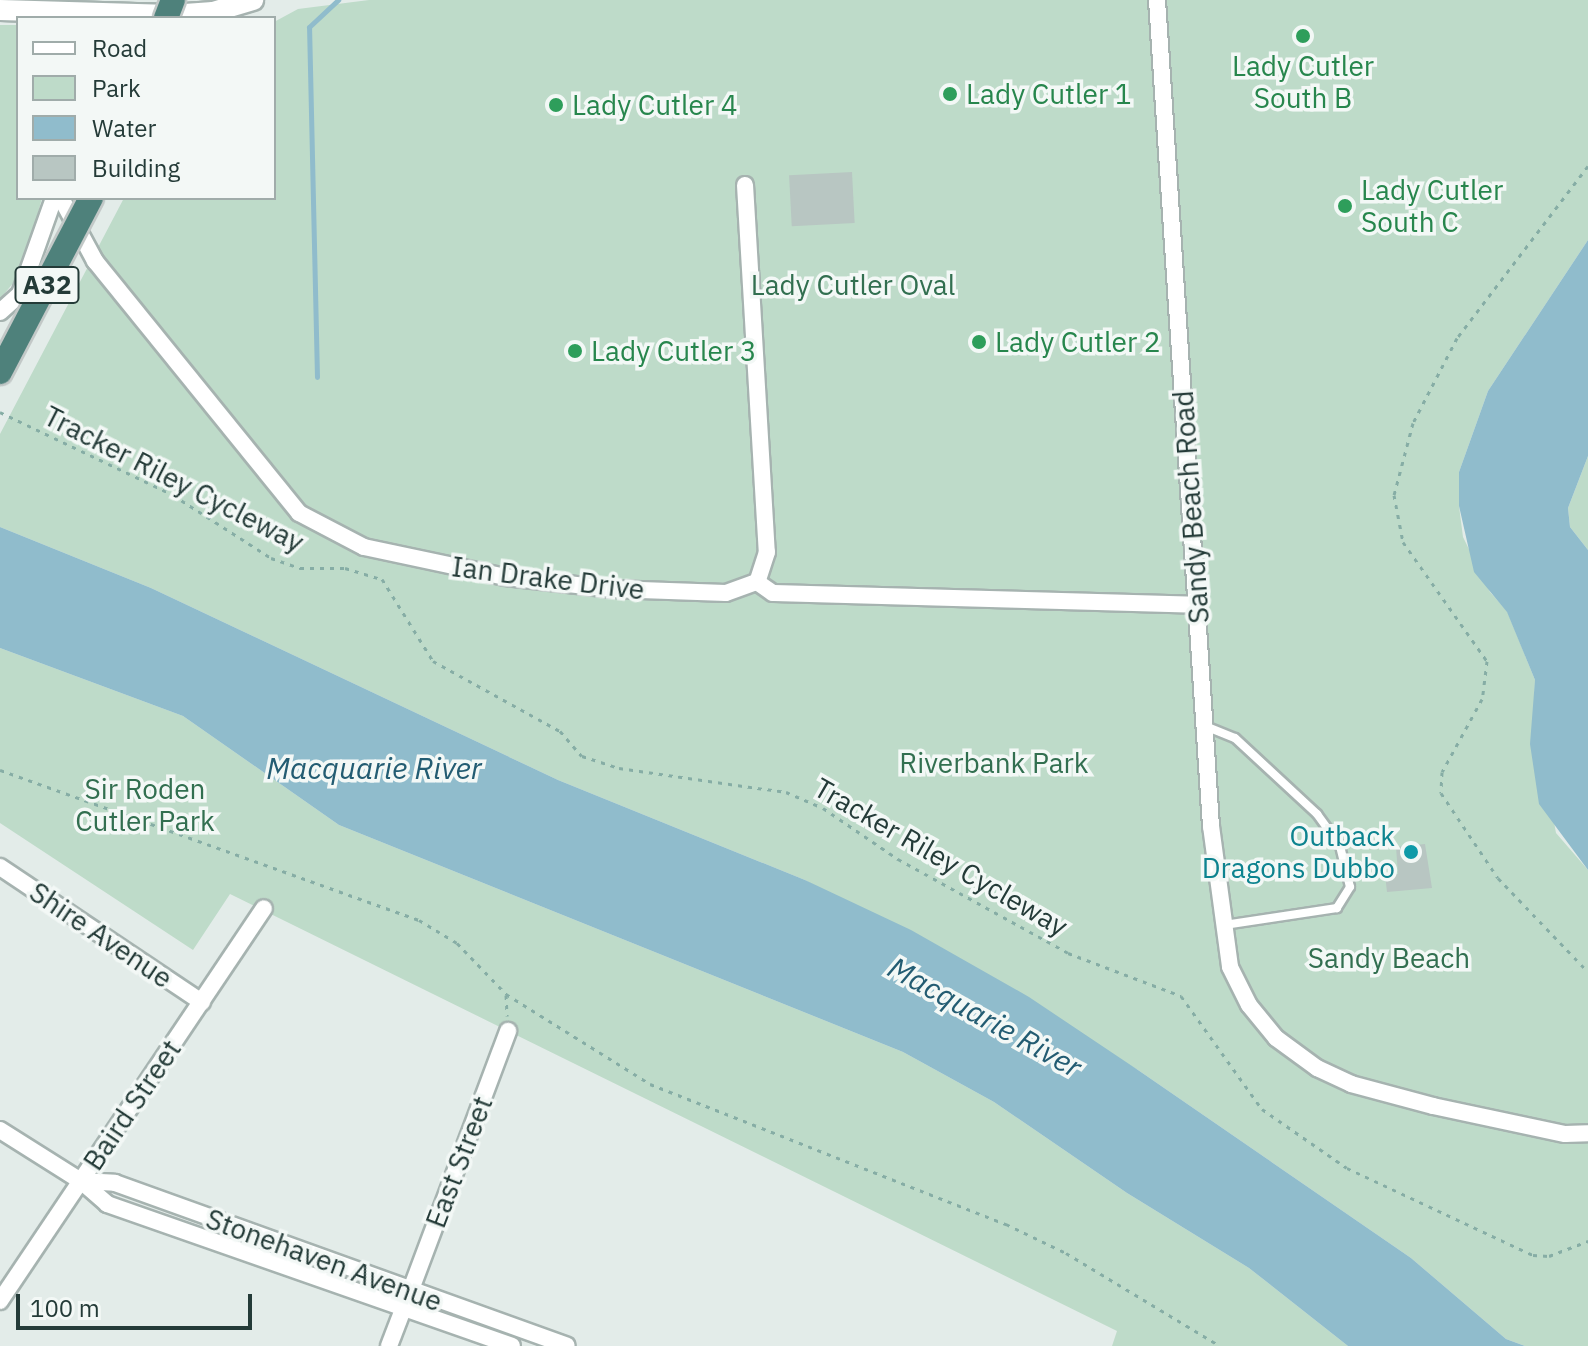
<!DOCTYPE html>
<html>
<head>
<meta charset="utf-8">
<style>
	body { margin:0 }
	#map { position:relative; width:1588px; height:1346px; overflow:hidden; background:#e3ece9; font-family:"IBM Plex Sans",sans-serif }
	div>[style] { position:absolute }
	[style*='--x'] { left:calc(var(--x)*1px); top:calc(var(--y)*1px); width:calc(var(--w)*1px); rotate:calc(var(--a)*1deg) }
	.green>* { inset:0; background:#bedbc9 }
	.water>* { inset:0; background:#90bccc }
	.stream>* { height:5px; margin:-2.5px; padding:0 2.5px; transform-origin:2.5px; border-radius:2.5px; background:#90bccc }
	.building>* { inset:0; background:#b8c6c2; transform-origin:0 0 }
	.path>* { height:3px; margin-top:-1.5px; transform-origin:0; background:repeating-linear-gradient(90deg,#86ada5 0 4px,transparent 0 10px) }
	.roads { filter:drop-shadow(2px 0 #a6b3b0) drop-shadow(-2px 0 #a6b3b0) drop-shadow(0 2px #a6b3b0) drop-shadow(0 -2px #a6b3b0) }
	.service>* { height:8px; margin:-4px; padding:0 4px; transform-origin:4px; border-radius:4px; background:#fff }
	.minor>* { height:16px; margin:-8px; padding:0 8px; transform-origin:8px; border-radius:8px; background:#fff }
	.tertiary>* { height:20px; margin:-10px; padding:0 10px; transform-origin:10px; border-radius:10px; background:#fff }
	.bridges { filter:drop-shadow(2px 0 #c2c8c7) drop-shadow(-2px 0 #c2c8c7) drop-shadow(0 2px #c2c8c7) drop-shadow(0 -2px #c2c8c7) }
	.trunk-bridge>* { height:24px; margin:-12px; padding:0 12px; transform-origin:12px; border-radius:12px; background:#4e817b }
	.dots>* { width:22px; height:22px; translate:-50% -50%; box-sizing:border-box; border:4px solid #f3f8f6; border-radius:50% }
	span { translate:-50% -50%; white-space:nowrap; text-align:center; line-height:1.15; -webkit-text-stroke:7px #f3f8f6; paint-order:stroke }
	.shield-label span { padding:2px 6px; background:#f3f8f6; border:2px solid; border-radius:6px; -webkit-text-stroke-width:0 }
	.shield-label { font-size:26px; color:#243b38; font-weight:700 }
	.leisure-label { font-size:28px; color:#27864d }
	.left { translate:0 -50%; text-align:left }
	.park-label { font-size:28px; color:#326f50 }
	.street-label { font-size:28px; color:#243b38 }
	.culture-label { font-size:28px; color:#0d838f }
	.right { translate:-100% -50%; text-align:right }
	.water-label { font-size:30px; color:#235c72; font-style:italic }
	.legend { position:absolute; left:16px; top:16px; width:260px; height:184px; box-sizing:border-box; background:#f3f8f6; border:2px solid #a0acaa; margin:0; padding:10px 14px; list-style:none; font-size:24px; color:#243b38 }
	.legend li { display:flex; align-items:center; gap:16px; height:40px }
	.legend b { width:40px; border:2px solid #a0acaa }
	.scale { position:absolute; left:16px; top:1294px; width:236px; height:36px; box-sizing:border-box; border:4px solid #243b38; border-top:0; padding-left:10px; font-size:24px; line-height:28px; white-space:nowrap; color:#243b38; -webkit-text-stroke:6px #f3f8f6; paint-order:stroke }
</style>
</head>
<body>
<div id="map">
	<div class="green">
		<div style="clip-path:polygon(369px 0,1588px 0,1588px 240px,1488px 391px,1459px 472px,1459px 506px,1463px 537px,1490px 592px,1507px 611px,1535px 680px,1534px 711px,1556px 833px,1588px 870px,1588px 1346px,1525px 1346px,1506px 1339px,1411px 1258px,1138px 1070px,805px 880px,558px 780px,151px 588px,0 527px,0 434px,124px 198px,274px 198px,274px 22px,298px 9px)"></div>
		<div style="clip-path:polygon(0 25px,18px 25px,18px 198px,42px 198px,23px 271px,0 299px)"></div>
		<div style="clip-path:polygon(1588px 456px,1588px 550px,1570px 527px,1568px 508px)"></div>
		<div style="clip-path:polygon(0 648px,183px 716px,339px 825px,903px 1052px,994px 1102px,1127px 1193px,1249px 1268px,1348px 1346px,1112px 1346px,1117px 1331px,230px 894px,193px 950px,0 823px)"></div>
	</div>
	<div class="water">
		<div style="clip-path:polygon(1588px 240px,1588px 456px,1568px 508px,1570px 527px,1588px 550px,1588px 870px,1539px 804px,1530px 744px,1535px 680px,1507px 612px,1474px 572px,1459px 506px,1459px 472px,1488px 391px)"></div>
		<div style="clip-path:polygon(0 527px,151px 588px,558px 780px,805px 880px,911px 930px,1029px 997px,1138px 1070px,1411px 1258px,1506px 1339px,1525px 1346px,1348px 1346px,1249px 1268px,1127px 1193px,994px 1102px,903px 1052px,339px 825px,183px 716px,0 648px)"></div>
	</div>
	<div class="stream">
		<div style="--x:317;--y:377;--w:350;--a:-91.3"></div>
		<div style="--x:309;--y:27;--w:40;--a:-43"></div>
	</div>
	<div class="building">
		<div style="left:852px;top:172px;width:51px;height:63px;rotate:87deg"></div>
		<div style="clip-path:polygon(1425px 844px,1432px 888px,1387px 892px,1385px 875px,1398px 874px,1396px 847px)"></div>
	</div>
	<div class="path">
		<div style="--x:1588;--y:166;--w:216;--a:127.3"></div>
		<div style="--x:1457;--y:338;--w:96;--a:117.4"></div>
		<div style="--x:1413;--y:423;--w:74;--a:104.8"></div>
		<div style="--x:1394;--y:495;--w:48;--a:79.2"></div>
		<div style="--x:1403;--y:542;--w:146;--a:54.8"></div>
		<div style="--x:1487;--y:661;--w:38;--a:97"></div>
		<div style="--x:1482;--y:699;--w:83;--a:118.7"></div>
		<div style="--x:1442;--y:772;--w:21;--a:93"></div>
		<div style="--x:1441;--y:793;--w:102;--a:56.2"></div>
		<div style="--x:1498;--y:878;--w:130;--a:46.2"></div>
		<div style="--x:0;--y:412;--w:192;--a:25.6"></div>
		<div style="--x:173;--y:495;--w:117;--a:32.7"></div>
		<div style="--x:271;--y:558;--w:31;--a:19"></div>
		<div style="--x:300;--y:568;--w:45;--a:0"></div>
		<div style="--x:345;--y:568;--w:39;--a:17"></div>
		<div style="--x:382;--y:579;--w:97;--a:58.1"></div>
		<div style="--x:433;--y:661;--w:145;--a:28.9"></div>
		<div style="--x:560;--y:731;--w:33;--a:49"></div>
		<div style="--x:582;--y:756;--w:39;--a:18"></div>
		<div style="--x:619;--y:768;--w:169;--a:8.2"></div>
		<div style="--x:786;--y:792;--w:40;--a:23.4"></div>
		<div style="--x:823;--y:808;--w:91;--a:34.2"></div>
		<div style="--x:898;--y:859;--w:194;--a:28.9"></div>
		<div style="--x:1068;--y:953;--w:121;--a:20.8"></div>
		<div style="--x:1181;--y:996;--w:139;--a:54.4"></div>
		<div style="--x:1262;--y:1109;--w:103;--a:34.8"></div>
		<div style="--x:1347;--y:1168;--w:205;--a:25.1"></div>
		<div style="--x:1533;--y:1255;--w:16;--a:4"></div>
		<div style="--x:1549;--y:1256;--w:42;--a:-21"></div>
		<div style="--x:0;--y:770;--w:445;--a:19.7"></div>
		<div style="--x:419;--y:920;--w:44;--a:31.2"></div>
		<div style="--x:457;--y:943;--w:71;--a:46.1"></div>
		<div style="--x:506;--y:994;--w:170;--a:32"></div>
		<div style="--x:650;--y:1084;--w:383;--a:21.5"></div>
		<div style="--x:1006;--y:1224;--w:67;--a:25.8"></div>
		<div style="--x:1066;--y:1253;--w:180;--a:31.1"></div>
		<div style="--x:506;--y:995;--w:21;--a:87"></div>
	</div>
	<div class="roads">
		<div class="service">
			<div style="--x:1205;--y:726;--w:32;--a:22"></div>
			<div style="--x:1235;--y:738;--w:112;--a:42.8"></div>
			<div style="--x:1317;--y:814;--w:39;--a:54"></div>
			<div style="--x:1340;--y:846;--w:42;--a:76.3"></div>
			<div style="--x:1350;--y:887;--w:25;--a:122"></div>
			<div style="--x:1337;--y:908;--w:114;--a:171.4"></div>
		</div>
		<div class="minor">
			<div style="--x:1157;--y:0;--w:828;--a:86.26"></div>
			<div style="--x:1211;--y:826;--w:142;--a:82.3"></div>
			<div style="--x:1230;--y:967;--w:42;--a:63.4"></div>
			<div style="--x:1249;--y:1005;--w:43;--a:50.7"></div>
			<div style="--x:1276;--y:1038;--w:51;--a:36.2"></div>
			<div style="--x:1317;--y:1068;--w:38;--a:25"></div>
			<div style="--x:1351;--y:1084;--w:85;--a:15"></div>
			<div style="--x:1433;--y:1106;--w:135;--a:12"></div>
			<div style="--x:1565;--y:1134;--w:23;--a:-2"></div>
			<div style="--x:745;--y:185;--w:368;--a:86.6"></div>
			<div style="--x:767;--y:552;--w:32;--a:108"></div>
			<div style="--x:61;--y:198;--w:72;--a:61.6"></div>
			<div style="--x:95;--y:261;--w:324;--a:51"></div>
			<div style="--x:299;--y:513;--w:73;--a:27.6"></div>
			<div style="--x:364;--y:547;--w:144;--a:12"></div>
			<div style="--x:505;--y:577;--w:108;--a:6.4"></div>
			<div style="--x:612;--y:589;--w:114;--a:2"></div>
			<div style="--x:726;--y:593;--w:33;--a:-20"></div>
			<div style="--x:757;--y:582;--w:19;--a:35"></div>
			<div style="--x:773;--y:593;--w:424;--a:1.6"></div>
			<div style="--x:0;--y:312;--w:27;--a:-42"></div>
			<div style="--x:20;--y:294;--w:102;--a:-70.5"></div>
			<div style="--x:0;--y:867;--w:243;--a:33.8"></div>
			<div style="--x:0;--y:1130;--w:96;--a:32.2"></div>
			<div style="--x:81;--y:1181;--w:35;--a:41"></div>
			<div style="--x:107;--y:1204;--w:429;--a:19.3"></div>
			<div style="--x:81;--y:1181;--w:34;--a:3"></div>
			<div style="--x:115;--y:1183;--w:480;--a:19.8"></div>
			<div style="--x:410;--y:1292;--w:279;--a:-69.4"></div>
			<div style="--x:0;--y:1301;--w:473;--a:-56.1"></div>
			<div style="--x:389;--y:1346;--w:40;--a:-69"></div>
		</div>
		<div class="tertiary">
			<div style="--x:0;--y:10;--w:171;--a:1.7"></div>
			<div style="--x:171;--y:15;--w:42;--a:-4.1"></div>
			<div style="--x:213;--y:12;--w:42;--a:-16.7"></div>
		</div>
	</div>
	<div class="bridges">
		<div class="trunk-bridge">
			<div style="--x:166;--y:18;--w:19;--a:-69"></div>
			<div style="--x:0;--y:372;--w:196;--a:-62.4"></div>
		</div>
	</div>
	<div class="dots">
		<div style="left:1303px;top:36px;background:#2e9e5b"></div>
		<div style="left:950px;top:94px;background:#2e9e5b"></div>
		<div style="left:556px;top:105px;background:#2e9e5b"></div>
		<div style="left:1345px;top:206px;background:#2e9e5b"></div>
		<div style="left:979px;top:342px;background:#2e9e5b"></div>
		<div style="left:575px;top:351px;background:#2e9e5b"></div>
		<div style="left:1411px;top:852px;background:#0f9aa8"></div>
	</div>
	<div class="shield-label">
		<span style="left:47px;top:285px">A32</span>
	</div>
	<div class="leisure-label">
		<span style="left:1303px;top:82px">Lady Cutler<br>South B</span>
		<span class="left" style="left:966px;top:94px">Lady Cutler 1</span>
		<span class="left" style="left:572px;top:105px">Lady Cutler 4</span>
		<span class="left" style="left:1361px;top:206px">Lady Cutler<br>South C</span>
		<span class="left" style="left:995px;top:342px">Lady Cutler 2</span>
		<span class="left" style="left:591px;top:351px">Lady Cutler 3</span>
	</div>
	<div class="park-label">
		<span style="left:853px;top:285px">Lady Cutler Oval</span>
		<span style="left:994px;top:763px">Riverbank Park</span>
		<span style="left:145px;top:805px">Sir Roden<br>Cutler Park</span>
		<span style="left:1389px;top:958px">Sandy Beach</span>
	</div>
	<div class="street-label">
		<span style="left:174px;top:479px;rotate:27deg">Tracker Riley Cycleway</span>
		<span style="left:1191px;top:507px;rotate:-94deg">Sandy Beach Road</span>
		<span style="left:548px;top:578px;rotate:7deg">Ian Drake Drive</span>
		<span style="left:941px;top:857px;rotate:30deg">Tracker Riley Cycleway</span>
		<span style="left:101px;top:935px;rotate:34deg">Shire Avenue</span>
		<span style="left:132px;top:1105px;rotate:-56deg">Baird Street</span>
		<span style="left:459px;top:1162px;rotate:-69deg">East Street</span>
		<span style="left:324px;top:1260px;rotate:20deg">Stonehaven Avenue</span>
	</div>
	<div class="culture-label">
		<span class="right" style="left:1395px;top:852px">Outback<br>Dragons Dubbo</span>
	</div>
	<div class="water-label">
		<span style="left:374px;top:768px">Macquarie River</span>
		<span style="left:985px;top:1017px;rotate:29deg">Macquarie River</span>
	</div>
	<ul class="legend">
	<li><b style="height:10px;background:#fff"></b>Road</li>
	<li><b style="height:22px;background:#bedbc9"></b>Park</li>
	<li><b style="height:22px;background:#90bccc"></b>Water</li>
	<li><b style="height:22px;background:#b8c6c2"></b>Building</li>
	</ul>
	<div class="scale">100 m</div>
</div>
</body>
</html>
